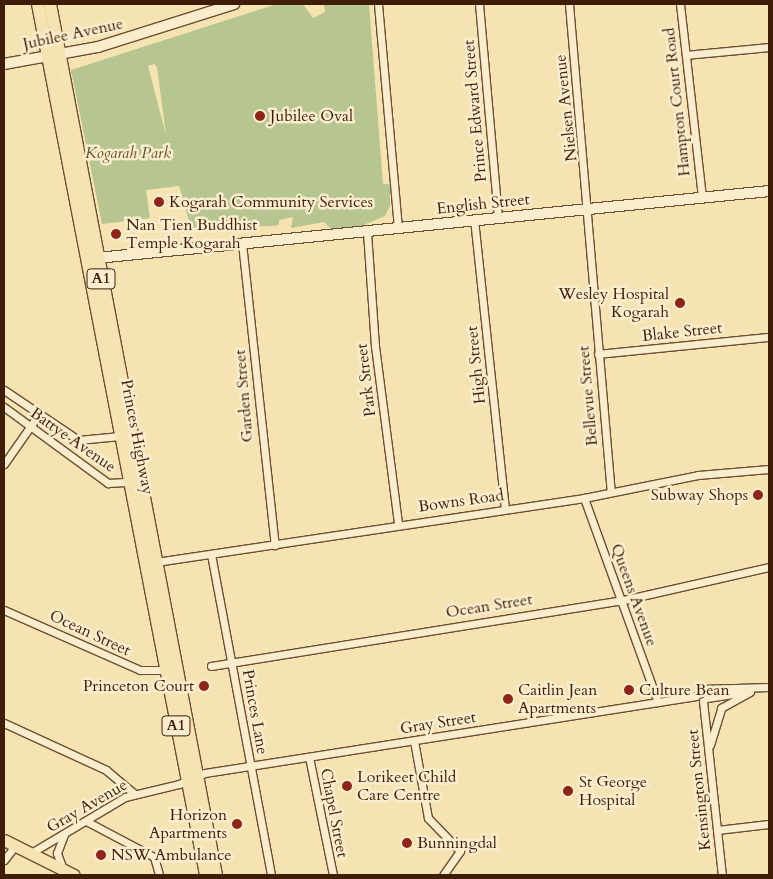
<!DOCTYPE html>
<html>
<head>
<meta charset="utf-8">
<style>
	body { margin:0 }
	#map { position:relative; width:773px; height:879px; overflow:hidden; background:#f6e3b2; font-family:Cardo,serif }
	div>[style] { position:absolute }
	[style*='--x'] { left:calc(var(--x)*1px); top:calc(var(--y)*1px); width:calc(var(--w)*1px); rotate:calc(var(--a)*1deg) }
	.green>* { inset:0; background:#b7c590 }
	.roads { filter:drop-shadow(1px 0 #6c4e33) drop-shadow(-1px 0 #6c4e33) drop-shadow(0 1px #6c4e33) drop-shadow(0 -1px #6c4e33) }
	.street>* { height:7px; margin:-3.5px; padding:0 3.5px; transform-origin:3.5px; border-radius:3.5px; background:#f9edcd }
	.secondary>* { height:10px; margin:-5px; padding:0 5px; transform-origin:5px; border-radius:5px; background:#f9edcd }
	.primary>* { height:11px; margin:-5.5px; padding:0 5.5px; transform-origin:5.5px; border-radius:5.5px; background:#f6e3b2 }
	.highway>* { height:12px; margin:-6px; padding:0 6px; transform-origin:6px; border-radius:6px; background:#f6e3b2 }
	.dots>* { width:14px; height:14px; translate:-50% -50%; box-sizing:border-box; border:2px solid #f9edcd; border-radius:50% }
	span { translate:-50% -50%; white-space:nowrap; text-align:center; line-height:1.15; -webkit-text-stroke:5px #f9edcd; paint-order:stroke }
	.shield-label span { padding:1px 4px; background:#f9edcd; border:1px solid; border-radius:4px; -webkit-text-stroke-width:0 }
	.shield-label { font-size:15px; color:#3e1d09; font-weight:700 }
	.street-label { font-size:16px; color:#3e1d09 }
	.poi-label { font-size:16px; color:#3e1d09 }
	.left { translate:0 -50%; text-align:left }
	.right { translate:-100% -50%; text-align:right }
	.park-label { font-size:16px; color:#624f32; font-style:italic }
	.frame { position:absolute; inset:0; border:5px solid #3e1d09; pointer-events:none }
</style>
</head>
<body>
<div id="map">
	<div class="green">
		<div style="clip-path:polygon(evenodd,277px 4px,303px 4px,313px 18px,325px 12px,324px 4px,369px 4px,383px 184px,390px 184px,390px 206px,385px 216px,356px 228px,331px 229px,324px 222px,291px 228px,293px 217px,279px 220px,279px 225px,273px 226px,191px 228px,179px 186px,146px 190px,150px 218px,102px 224px,71px 70px,277px 4px,154px 64px,157px 67px,166px 135px,148px 66px,154px 64px)"></div>
	</div>
	<div class="roads">
		<div class="street">
			<div style="--x:378;--y:4;--w:225;--a:84.9"></div>
			<div style="--x:479;--y:4;--w:213;--a:84.9"></div>
			<div style="--x:569;--y:4;--w:489;--a:85.1"></div>
			<div style="--x:680;--y:4;--w:195;--a:83.5"></div>
			<div style="--x:686;--y:55;--w:83;--a:-5.5"></div>
			<div style="--x:474;--y:219;--w:291;--a:83.9"></div>
			<div style="--x:367;--y:232;--w:114;--a:86"></div>
			<div style="--x:375;--y:346;--w:179;--a:82.6"></div>
			<div style="--x:242;--y:243;--w:304;--a:83.8"></div>
			<div style="--x:598;--y:354;--w:172;--a:-5.7"></div>
			<div style="--x:4;--y:390;--w:89;--a:34"></div>
			<div style="--x:78;--y:440;--w:42;--a:-5.4"></div>
			<div style="--x:4;--y:407;--w:129;--a:36.2"></div>
			<div style="--x:108;--y:483;--w:22;--a:-3"></div>
			<div style="--x:4;--y:464;--w:61;--a:-55"></div>
			<div style="--x:584;--y:498;--w:217;--a:70.1"></div>
			<div style="--x:211;--y:554;--w:327;--a:79.4"></div>
			<div style="--x:156;--y:562;--w:433;--a:-8.5"></div>
			<div style="--x:584;--y:498;--w:116;--a:-11.4"></div>
			<div style="--x:698;--y:475;--w:71;--a:-4.8"></div>
			<div style="--x:4;--y:610;--w:149;--a:23.8"></div>
			<div style="--x:140;--y:670;--w:26;--a:0"></div>
			<div style="--x:211;--y:666;--w:422;--a:-9.1"></div>
			<div style="--x:628;--y:599;--w:145;--a:-12.8"></div>
			<div style="--x:702;--y:689;--w:67;--a:-1.7"></div>
			<div style="--x:707;--y:698;--w:37;--a:-9"></div>
			<div style="--x:703;--y:701;--w:175;--a:83.8"></div>
			<div style="--x:4;--y:723;--w:112;--a:24.7"></div>
			<div style="--x:106;--y:770;--w:35;--a:40"></div>
			<div style="--x:414;--y:741;--w:78;--a:79.7"></div>
			<div style="--x:428;--y:818;--w:46;--a:45.9"></div>
			<div style="--x:460;--y:851;--w:29;--a:125"></div>
			<div style="--x:710;--y:745;--w:39;--a:-73"></div>
			<div style="--x:721;--y:708;--w:33;--a:-29"></div>
			<div style="--x:309;--y:757;--w:120;--a:78.5"></div>
			<div style="--x:86;--y:821;--w:77;--a:27.9"></div>
			<div style="--x:154;--y:857;--w:19;--a:74"></div>
			<div style="--x:717;--y:830;--w:52;--a:-6.6"></div>
			<div style="--x:31;--y:853;--w:109;--a:-30.8"></div>
			<div style="--x:125;--y:797;--w:56;--a:-13.5"></div>
			<div style="--x:179;--y:784;--w:28;--a:-23"></div>
			<div style="--x:205;--y:773;--w:497;--a:-8.9"></div>
			<div style="--x:4;--y:860;--w:18;--a:-52"></div>
			<div style="--x:63;--y:869;--w:17;--a:-111"></div>
			<div style="--x:57;--y:853;--w:19;--a:-69"></div>
		</div>
		<div class="secondary">
			<div style="--x:4;--y:64;--w:96;--a:-10.3"></div>
			<div style="--x:98;--y:47;--w:143;--a:-17.5"></div>
			<div style="--x:97;--y:258;--w:675;--a:-5.69"></div>
		</div>
		<div class="primary">
			<div style="--x:4;--y:840;--w:78;--a:26.6"></div>
		</div>
		<div class="highway">
			<div style="--x:38;--y:4;--w:887;--a:79.08"></div>
			<div style="--x:50;--y:4;--w:887;--a:79.21"></div>
		</div>
	</div>
	<div class="dots">
		<div style="left:260px;top:116px;background:#8f2418"></div>
		<div style="left:159px;top:202px;background:#8f2418"></div>
		<div style="left:116px;top:234px;background:#8f2418"></div>
		<div style="left:680px;top:303px;background:#8f2418"></div>
		<div style="left:758px;top:495px;background:#8f2418"></div>
		<div style="left:204px;top:686px;background:#8f2418"></div>
		<div style="left:629px;top:690px;background:#8f2418"></div>
		<div style="left:508px;top:699px;background:#8f2418"></div>
		<div style="left:347px;top:786px;background:#8f2418"></div>
		<div style="left:568px;top:791px;background:#8f2418"></div>
		<div style="left:237px;top:824px;background:#8f2418"></div>
		<div style="left:407px;top:843px;background:#8f2418"></div>
		<div style="left:101px;top:855px;background:#8f2418"></div>
	</div>
	<div class="shield-label">
		<span style="left:101px;top:279px">A1</span>
		<span style="left:176px;top:726px">A1</span>
	</div>
	<div class="street-label">
		<span style="left:73px;top:34px;rotate:-12deg">Jubilee Avenue</span>
		<span style="left:677px;top:102px;rotate:-96deg">Hampton Court Road</span>
		<span style="left:566px;top:108px;rotate:-96deg">Nielsen Avenue</span>
		<span style="left:475px;top:111px;rotate:-95deg">Prince Edward Street</span>
		<span style="left:483px;top:204px;rotate:-6deg">English Street</span>
		<span style="left:682px;top:332px;rotate:-6deg">Blake Street</span>
		<span style="left:476px;top:365px;rotate:-96deg">High Street</span>
		<span style="left:366px;top:380px;rotate:-97deg">Park Street</span>
		<span style="left:244px;top:396px;rotate:-95deg">Garden Street</span>
		<span style="left:588px;top:396px;rotate:-95deg">Bellevue Street</span>
		<span style="left:137px;top:437px;rotate:79deg">Princes Highway</span>
		<span style="left:73px;top:440px;rotate:35deg">Battye Avenue</span>
		<span style="left:461px;top:501px;rotate:-8deg">Bowns Road</span>
		<span style="left:634px;top:595px;rotate:70deg">Queens Avenue</span>
		<span style="left:489px;top:606px;rotate:-9deg">Ocean Street</span>
		<span style="left:90px;top:633px;rotate:25deg">Ocean Street</span>
		<span style="left:255px;top:712px;rotate:80deg">Princes Lane</span>
		<span style="left:438px;top:723px;rotate:-9deg">Gray Street</span>
		<span style="left:699px;top:790px;rotate:-96deg">Kensington Street</span>
		<span style="left:87px;top:806px;rotate:-30deg">Gray Avenue</span>
		<span style="left:334px;top:813px;rotate:79deg">Chapel Street</span>
	</div>
	<div class="poi-label">
		<span class="left" style="left:270px;top:116px">Jubilee Oval</span>
		<span class="left" style="left:169px;top:202px">Kogarah Community Services</span>
		<span class="left" style="left:126px;top:234px">Nan Tien Buddhist<br>Temple Kogarah</span>
		<span class="right" style="left:669px;top:303px">Wesley Hospital<br>Kogarah</span>
		<span class="right" style="left:748px;top:495px">Subway Shops</span>
		<span class="right" style="left:194px;top:686px">Princeton Court</span>
		<span class="left" style="left:518px;top:699px">Caitlin Jean<br>Apartments</span>
		<span class="left" style="left:639px;top:690px">Culture Bean</span>
		<span class="left" style="left:357px;top:786px">Lorikeet Child<br>Care Centre</span>
		<span class="left" style="left:579px;top:791px">St George<br>Hospital</span>
		<span class="right" style="left:227px;top:824px">Horizon<br>Apartments</span>
		<span class="left" style="left:417px;top:843px">Bunningdal</span>
		<span class="left" style="left:111px;top:855px">NSW Ambulance</span>
	</div>
	<div class="park-label">
		<span style="left:128px;top:153px">Kogarah Park</span>
	</div>
	<div class="frame"></div>
</div>
</body>
</html>
